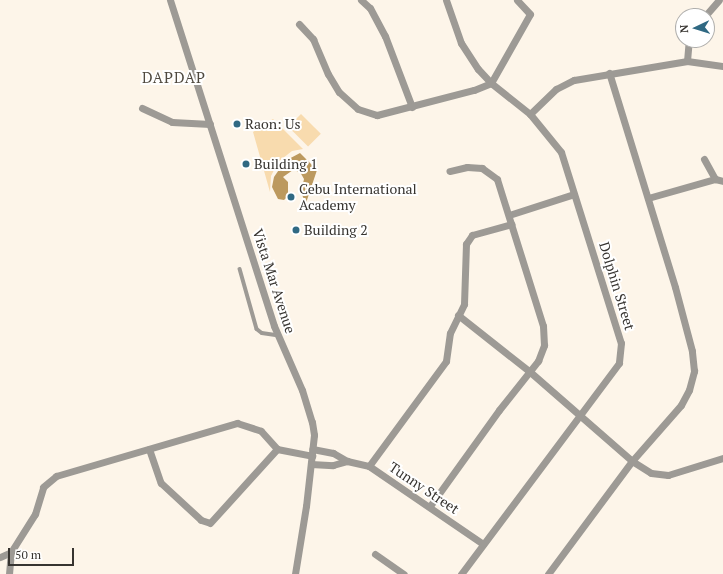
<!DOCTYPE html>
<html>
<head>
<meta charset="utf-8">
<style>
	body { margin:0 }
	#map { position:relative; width:723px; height:574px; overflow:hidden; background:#fdf5e9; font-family:"PT Serif",serif }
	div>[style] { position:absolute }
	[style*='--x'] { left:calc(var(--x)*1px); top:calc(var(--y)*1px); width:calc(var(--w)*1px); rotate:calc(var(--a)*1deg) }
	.green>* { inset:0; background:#f8dbae; transform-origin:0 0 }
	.water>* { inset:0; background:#bc995e }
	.lane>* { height:3.5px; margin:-1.75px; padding:0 1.75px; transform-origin:1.75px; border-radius:1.75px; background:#9d9a95 }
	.street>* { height:7px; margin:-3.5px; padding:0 3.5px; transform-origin:3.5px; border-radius:3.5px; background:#9d9a95 }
	.dots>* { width:11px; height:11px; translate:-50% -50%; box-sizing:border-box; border:2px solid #fff; border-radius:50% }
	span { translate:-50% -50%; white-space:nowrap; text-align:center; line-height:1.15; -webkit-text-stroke:4px #fff; paint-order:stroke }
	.poi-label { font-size:14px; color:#373430 }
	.left { translate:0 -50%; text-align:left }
	.street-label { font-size:14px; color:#373430 }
	.neighbourhood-label { font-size:15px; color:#4f493f; letter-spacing:1px }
	.north { position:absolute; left:675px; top:8px; width:40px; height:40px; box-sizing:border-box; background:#fff; border:1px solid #afaeac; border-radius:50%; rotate:266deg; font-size:11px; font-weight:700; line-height:16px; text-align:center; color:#373430 }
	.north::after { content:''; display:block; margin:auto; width:14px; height:18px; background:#306983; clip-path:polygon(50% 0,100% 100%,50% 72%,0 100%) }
	.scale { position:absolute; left:8px; top:548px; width:66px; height:18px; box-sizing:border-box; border:2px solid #373430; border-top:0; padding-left:5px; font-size:12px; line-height:14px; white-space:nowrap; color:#373430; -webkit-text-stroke:3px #fff; paint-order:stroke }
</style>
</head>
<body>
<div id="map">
	<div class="green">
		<div style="left:301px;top:114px;width:28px;height:18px;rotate:45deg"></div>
		<div style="clip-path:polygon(273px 119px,303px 149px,292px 151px,278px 162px,271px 176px,270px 192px,253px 132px)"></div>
	</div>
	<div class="water">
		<div style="clip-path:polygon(300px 153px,317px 170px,306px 203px,301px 193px,304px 179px,300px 172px,293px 170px,283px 177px,288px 182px,288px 196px,284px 200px,278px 199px,272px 187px,274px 177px,285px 161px)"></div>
	</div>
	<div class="lane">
		<div style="--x:240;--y:269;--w:62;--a:74.2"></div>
		<div style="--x:257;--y:329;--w:6;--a:39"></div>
		<div style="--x:262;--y:333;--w:15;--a:8"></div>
	</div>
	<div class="street">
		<div style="--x:170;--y:0;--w:342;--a:72.3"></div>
		<div style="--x:274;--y:326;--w:70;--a:66.4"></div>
		<div style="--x:302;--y:390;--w:34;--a:73"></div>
		<div style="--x:312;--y:422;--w:13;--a:81"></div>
		<div style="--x:314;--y:435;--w:71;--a:96.4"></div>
		<div style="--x:306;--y:506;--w:69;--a:99.2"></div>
		<div style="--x:361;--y:0;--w:12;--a:42"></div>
		<div style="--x:370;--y:8;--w:32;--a:62"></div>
		<div style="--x:385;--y:36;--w:76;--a:69.2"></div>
		<div style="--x:446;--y:0;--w:46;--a:70.8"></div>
		<div style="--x:461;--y:43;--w:31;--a:57"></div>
		<div style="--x:478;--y:69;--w:19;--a:47"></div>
		<div style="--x:491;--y:83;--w:50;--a:38.5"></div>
		<div style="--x:530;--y:114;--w:49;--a:50.8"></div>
		<div style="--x:561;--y:152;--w:200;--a:72.6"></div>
		<div style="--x:621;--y:343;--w:20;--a:96"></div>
		<div style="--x:619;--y:363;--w:264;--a:126.8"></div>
		<div style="--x:705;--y:16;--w:21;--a:-49"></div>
		<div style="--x:299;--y:24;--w:21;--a:47"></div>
		<div style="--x:313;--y:39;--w:38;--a:67"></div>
		<div style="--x:328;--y:74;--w:21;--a:59"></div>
		<div style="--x:339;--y:92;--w:25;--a:42"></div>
		<div style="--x:358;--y:109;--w:20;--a:18"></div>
		<div style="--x:377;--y:115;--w:100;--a:-14.5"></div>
		<div style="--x:474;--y:90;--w:18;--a:-22"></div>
		<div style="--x:491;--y:83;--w:79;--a:-60.5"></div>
		<div style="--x:530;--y:14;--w:19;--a:-133"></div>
		<div style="--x:687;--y:61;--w:21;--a:-85"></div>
		<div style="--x:142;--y:108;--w:33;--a:25"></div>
		<div style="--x:172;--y:122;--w:38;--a:3"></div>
		<div style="--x:530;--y:114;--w:36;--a:-44"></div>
		<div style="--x:556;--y:89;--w:20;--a:-27"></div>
		<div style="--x:574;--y:80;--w:115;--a:-9.5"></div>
		<div style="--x:687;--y:61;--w:36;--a:8"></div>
		<div style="--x:704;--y:159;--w:23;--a:61"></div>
		<div style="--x:648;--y:198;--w:70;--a:-15.8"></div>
		<div style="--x:715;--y:179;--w:8;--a:14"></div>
		<div style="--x:509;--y:215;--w:68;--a:-17.9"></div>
		<div style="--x:458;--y:315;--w:90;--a:38.3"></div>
		<div style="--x:529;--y:371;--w:137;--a:41.1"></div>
		<div style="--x:632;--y:461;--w:22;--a:32"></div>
		<div style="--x:651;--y:473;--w:17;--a:7"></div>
		<div style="--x:668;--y:475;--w:58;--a:-17.2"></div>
		<div style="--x:149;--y:449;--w:36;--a:71"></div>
		<div style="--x:161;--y:483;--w:54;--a:42.8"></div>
		<div style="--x:201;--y:520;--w:9;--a:18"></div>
		<div style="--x:210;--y:523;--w:100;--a:-47.8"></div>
		<div style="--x:347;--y:461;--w:23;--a:13"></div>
		<div style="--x:369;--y:466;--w:138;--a:34.4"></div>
		<div style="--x:311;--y:464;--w:22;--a:3"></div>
		<div style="--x:333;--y:465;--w:15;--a:-16"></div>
		<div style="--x:347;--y:461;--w:16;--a:-150"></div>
		<div style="--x:333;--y:453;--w:21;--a:-169"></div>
		<div style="--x:369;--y:466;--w:130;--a:-53.7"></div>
		<div style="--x:446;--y:361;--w:28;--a:-82"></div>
		<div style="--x:450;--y:333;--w:32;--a:-64"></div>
		<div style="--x:464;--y:304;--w:60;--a:-88.1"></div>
		<div style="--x:466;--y:244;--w:11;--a:-56"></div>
		<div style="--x:472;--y:235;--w:41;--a:-15.4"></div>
		<div style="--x:430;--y:506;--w:118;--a:-54.3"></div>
		<div style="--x:499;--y:410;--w:63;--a:-51.5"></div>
		<div style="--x:538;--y:361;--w:17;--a:-69"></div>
		<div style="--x:544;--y:345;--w:19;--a:-93"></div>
		<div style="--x:543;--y:326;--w:154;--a:-107.4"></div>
		<div style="--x:497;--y:179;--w:19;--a:-144"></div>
		<div style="--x:482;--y:168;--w:15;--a:-176"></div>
		<div style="--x:467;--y:167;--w:18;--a:167"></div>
		<div style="--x:375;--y:554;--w:35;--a:35"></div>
		<div style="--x:0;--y:557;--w:12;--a:-24"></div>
		<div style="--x:9;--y:574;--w:22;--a:-85"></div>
		<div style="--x:11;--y:552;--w:45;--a:-57.7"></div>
		<div style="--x:35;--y:514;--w:28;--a:-73"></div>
		<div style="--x:43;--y:487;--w:17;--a:-40"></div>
		<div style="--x:56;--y:476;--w:189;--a:-16.3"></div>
		<div style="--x:237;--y:423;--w:25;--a:18"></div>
		<div style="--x:261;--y:431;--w:24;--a:48"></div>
		<div style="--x:277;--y:449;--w:36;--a:11"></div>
		<div style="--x:548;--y:574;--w:141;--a:-53.4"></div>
		<div style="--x:632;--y:461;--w:74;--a:-48.8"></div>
		<div style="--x:681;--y:405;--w:17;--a:-62"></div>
		<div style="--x:689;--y:390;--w:20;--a:-75"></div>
		<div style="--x:694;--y:371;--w:20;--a:-96"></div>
		<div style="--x:692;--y:351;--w:66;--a:-104.9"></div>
		<div style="--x:675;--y:287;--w:224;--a:-107.1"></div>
	</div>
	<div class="dots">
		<div style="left:237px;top:124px;background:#306983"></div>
		<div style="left:246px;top:164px;background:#306983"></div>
		<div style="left:291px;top:197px;background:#306983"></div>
		<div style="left:296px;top:230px;background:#306983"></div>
	</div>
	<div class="poi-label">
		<span class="left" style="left:245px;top:124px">Raon: Us</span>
		<span class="left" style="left:254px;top:164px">Building 1</span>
		<span class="left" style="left:299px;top:197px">Cebu International<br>Academy</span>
		<span class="left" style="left:304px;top:230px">Building 2</span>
	</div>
	<div class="street-label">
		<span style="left:274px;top:281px;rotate:72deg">Vista Mar Avenue</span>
		<span style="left:617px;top:286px;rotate:73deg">Dolphin Street</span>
		<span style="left:424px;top:488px;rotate:34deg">Tunny Street</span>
	</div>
	<div class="neighbourhood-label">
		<span style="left:174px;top:78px">DAPDAP</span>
	</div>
	<div class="north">N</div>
	<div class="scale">50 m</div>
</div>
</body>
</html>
